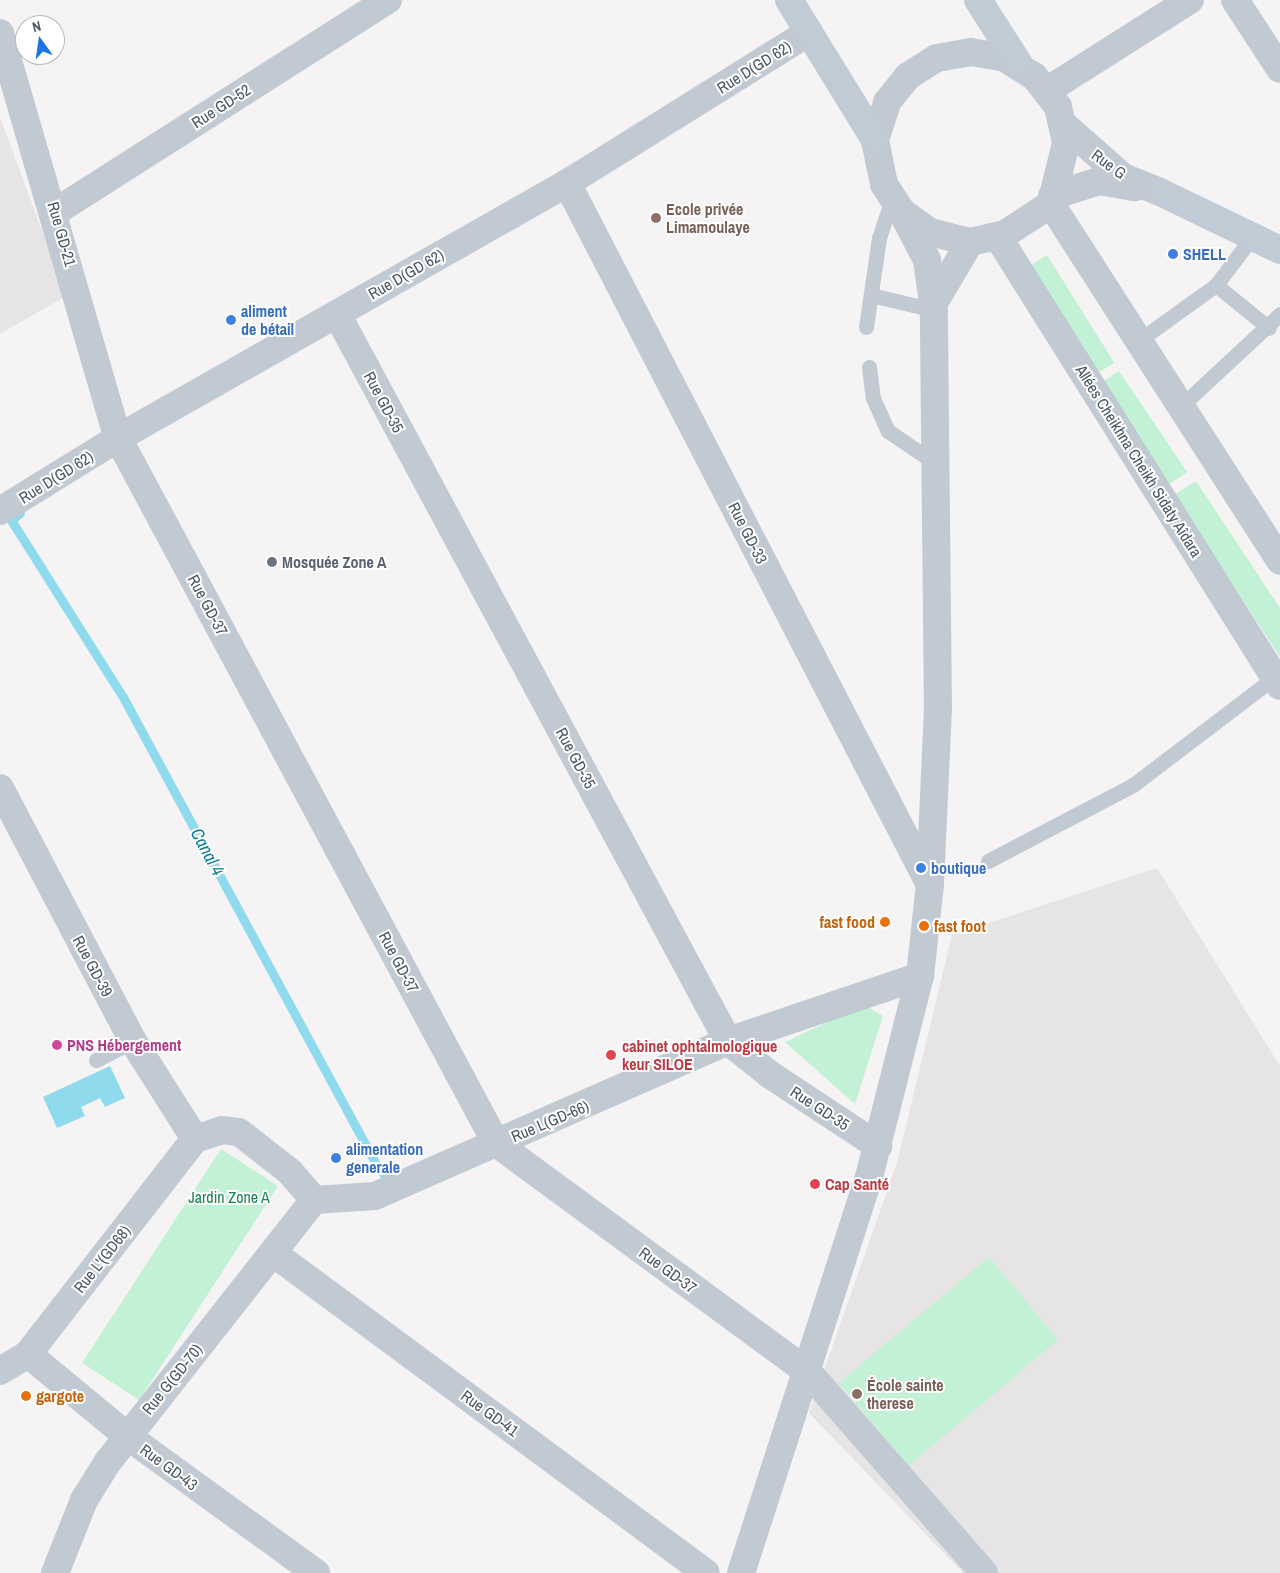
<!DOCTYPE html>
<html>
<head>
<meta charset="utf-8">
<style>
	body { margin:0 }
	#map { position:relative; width:1280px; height:1573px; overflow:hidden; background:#f5f3f3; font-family:"Archivo Narrow",sans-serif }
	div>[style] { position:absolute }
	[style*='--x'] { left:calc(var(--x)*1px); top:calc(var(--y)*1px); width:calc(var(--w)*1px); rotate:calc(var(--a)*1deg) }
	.education>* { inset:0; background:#e6e4e5 }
	.green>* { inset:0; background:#c3f1d5; transform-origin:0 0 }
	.water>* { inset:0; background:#90daee }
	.stream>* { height:9px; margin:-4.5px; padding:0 4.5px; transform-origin:4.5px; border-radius:4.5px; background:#90daee }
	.service>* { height:15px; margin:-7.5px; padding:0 7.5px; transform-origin:7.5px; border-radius:7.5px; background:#c1cad2 }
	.minor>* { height:28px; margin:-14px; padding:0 14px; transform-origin:14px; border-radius:14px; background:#c1cad2 }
	.tertiary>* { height:28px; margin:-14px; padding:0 14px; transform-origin:14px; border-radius:14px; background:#c1cad2 }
	.secondary>* { height:28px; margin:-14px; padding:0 14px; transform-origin:14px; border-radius:14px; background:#c1cbd6 }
	.dots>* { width:14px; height:14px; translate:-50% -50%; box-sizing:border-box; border:2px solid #fff; border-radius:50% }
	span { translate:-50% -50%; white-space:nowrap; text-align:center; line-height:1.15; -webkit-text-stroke:4px #fff; paint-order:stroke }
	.street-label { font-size:16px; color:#4a5661 }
	.education-label { font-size:16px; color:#785e54; font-weight:700 }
	.left { translate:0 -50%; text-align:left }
	.shop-label { font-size:16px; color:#366cbe; font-weight:700 }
	.worship-label { font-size:16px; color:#5b616d; font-weight:700 }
	.food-label { font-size:16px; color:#c56008; font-weight:700 }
	.right { translate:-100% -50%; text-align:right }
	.hotel-label { font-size:16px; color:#b23c85; font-weight:700 }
	.health-label { font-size:16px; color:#be3a42; font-weight:700 }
	.park-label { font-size:16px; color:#17864f }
	.water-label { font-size:18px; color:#0c7c9b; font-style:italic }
	.north { position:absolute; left:15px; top:15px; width:50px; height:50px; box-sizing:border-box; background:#fff; border:1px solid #b7bbc0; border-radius:50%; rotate:346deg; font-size:14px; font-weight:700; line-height:20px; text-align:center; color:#4a5661 }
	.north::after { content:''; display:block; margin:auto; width:18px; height:22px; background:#1a73e8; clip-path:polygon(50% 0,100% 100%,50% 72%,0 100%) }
</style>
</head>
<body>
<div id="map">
	<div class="education">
		<div style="clip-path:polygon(0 117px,66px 296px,0 334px)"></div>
		<div style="clip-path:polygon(1157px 868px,1280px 1066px,1280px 1573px,963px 1573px,809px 1413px,897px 1163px,952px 935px)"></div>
	</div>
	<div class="green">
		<div style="left:1047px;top:255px;width:127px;height:25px;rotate:58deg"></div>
		<div style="left:1119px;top:371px;width:122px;height:22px;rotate:56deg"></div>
		<div style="clip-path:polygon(1196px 481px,1280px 608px,1280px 657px,1174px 495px)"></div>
		<div style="clip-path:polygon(864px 1005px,883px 1016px,855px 1104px,785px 1042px)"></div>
		<div style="left:221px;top:1149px;width:68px;height:255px;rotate:33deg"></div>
		<div style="left:989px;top:1257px;width:108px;height:196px;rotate:50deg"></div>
	</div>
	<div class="water">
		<div style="clip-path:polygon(110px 1066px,125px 1098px,105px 1107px,100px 1098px,81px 1107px,85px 1116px,57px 1128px,43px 1097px)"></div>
	</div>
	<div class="stream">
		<div style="--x:20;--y:513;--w:11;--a:142"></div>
		<div style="--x:11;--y:520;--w:209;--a:57.7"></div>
		<div style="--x:123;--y:697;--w:533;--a:61.56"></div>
		<div style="--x:377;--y:1166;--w:25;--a:50"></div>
	</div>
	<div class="service">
		<div style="--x:1216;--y:285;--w:68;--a:39.1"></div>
		<div style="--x:871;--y:295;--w:65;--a:13.4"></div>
		<div style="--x:866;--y:327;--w:90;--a:-81.7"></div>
		<div style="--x:879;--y:238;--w:41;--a:-71.6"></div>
		<div style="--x:1138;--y:341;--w:96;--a:-35.7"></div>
		<div style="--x:1216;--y:285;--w:60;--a:-53.1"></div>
		<div style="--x:869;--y:367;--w:31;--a:83"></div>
		<div style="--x:873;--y:398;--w:36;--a:66"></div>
		<div style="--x:888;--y:431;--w:57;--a:34.2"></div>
		<div style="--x:1181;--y:406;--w:135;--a:-42.9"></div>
		<div style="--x:988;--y:861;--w:164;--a:-27.7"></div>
		<div style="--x:1133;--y:785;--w:178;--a:-37.3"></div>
		<div style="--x:96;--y:1060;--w:42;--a:-27.2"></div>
	</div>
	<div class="minor">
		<div style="--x:1235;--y:0;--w:82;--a:56.9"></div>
		<div style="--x:0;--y:33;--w:422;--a:73.8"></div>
		<div style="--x:118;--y:438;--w:800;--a:61.8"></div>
		<div style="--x:496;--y:1143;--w:388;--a:36.3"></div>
		<div style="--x:809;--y:1373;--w:266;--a:48.8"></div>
		<div style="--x:1048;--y:90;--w:168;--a:-32.4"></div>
		<div style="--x:567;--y:183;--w:788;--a:62.65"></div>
		<div style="--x:55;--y:212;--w:395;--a:-32.5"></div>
		<div style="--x:934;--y:303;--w:71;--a:-59.5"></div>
		<div style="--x:337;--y:314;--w:825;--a:61.73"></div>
		<div style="--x:728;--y:1041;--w:53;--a:38.8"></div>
		<div style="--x:769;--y:1074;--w:131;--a:33.4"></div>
		<div style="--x:0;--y:511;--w:139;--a:-31.7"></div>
		<div style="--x:118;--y:438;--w:519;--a:-29.58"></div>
		<div style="--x:569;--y:182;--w:283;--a:-32"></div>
		<div style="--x:0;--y:788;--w:286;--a:62.3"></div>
		<div style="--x:133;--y:1041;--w:116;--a:57.7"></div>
		<div style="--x:195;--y:1139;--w:28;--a:-18"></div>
		<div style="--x:222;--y:1130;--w:17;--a:7"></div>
		<div style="--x:239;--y:1132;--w:65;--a:38.1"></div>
		<div style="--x:290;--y:1172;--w:37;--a:49"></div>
		<div style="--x:314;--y:1200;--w:61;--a:-3.8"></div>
		<div style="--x:375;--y:1196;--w:386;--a:-23.7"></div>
		<div style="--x:728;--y:1041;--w:203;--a:-18.7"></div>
		<div style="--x:273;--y:1253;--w:538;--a:36.47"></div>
		<div style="--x:28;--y:1354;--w:127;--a:39.6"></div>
		<div style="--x:126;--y:1435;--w:235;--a:36"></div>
		<div style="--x:0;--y:1371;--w:33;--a:-31"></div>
		<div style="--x:28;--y:1354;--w:272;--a:-52.2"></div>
		<div style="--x:55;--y:1573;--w:79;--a:-68.3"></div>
		<div style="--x:84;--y:1500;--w:44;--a:-58.1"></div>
		<div style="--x:107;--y:1463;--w:335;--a:-51.8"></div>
		<div style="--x:741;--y:1573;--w:416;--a:-72.1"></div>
		<div style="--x:869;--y:1177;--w:207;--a:-75.8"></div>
		<div style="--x:920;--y:976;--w:93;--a:-83.8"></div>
		<div style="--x:930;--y:884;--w:173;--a:-87.4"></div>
		<div style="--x:938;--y:711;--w:401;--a:-90.6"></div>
		<div style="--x:934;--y:310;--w:50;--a:-98"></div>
		<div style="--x:927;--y:260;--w:54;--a:-117.5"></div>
	</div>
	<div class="tertiary">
		<div style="--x:970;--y:52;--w:33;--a:9"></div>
		<div style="--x:1003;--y:57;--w:36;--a:32"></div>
		<div style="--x:1034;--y:76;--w:39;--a:52"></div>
		<div style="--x:1058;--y:107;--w:37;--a:77"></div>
		<div style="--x:1066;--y:143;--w:63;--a:103.8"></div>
		<div style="--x:1051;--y:204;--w:55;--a:146.9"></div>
		<div style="--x:1005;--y:234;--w:36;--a:167"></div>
		<div style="--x:970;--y:242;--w:41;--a:-166"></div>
		<div style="--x:930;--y:232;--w:34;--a:-144"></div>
		<div style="--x:902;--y:212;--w:33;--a:-123"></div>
		<div style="--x:884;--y:184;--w:45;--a:-101.6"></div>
		<div style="--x:875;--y:140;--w:40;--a:-72"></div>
		<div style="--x:887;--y:102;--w:33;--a:-51"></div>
		<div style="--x:908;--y:76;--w:34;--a:-32"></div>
		<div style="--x:937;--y:58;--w:34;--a:-10"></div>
		<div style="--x:1064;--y:125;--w:79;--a:41.4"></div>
		<div style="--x:1123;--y:177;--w:40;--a:22"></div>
		<div style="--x:1052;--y:196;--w:49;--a:-17.7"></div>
		<div style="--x:1099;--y:181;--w:36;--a:10"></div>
		<div style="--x:1051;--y:204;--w:424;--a:57.3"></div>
		<div style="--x:998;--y:237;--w:530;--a:57.87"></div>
	</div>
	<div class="secondary">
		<div style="--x:789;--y:0;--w:164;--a:58.4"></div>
		<div style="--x:978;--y:0;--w:76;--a:57.4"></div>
		<div style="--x:1160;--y:192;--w:133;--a:25.8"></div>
	</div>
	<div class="dots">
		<div style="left:656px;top:218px;background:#8d6e63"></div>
		<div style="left:1173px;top:254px;background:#3f7fe0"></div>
		<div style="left:231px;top:320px;background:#3f7fe0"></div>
		<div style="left:272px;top:562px;background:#6b7280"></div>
		<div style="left:921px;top:868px;background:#3f7fe0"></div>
		<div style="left:885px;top:922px;background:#e8710a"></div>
		<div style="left:924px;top:926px;background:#e8710a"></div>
		<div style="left:57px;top:1045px;background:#d1479c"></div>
		<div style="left:611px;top:1055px;background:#e0444e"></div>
		<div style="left:336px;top:1158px;background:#3f7fe0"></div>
		<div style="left:815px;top:1184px;background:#e0444e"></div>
		<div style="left:857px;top:1394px;background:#8d6e63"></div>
		<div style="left:26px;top:1396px;background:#e8710a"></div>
	</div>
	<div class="street-label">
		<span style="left:754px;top:67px;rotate:-32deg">Rue D(GD 62)</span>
		<span style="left:221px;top:106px;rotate:-33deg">Rue GD-52</span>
		<span style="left:1109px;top:164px;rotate:36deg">Rue G</span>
		<span style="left:62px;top:234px;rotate:74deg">Rue GD-21</span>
		<span style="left:406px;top:274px;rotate:-30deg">Rue D(GD 62)</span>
		<span style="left:384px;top:402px;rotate:62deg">Rue GD-35</span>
		<span style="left:1139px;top:461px;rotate:58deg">Allées Cheikhna Cheikh Sidaty Aîdara</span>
		<span style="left:56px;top:477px;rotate:-32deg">Rue D(GD 62)</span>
		<span style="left:748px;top:533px;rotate:63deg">Rue GD-33</span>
		<span style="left:208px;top:605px;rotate:62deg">Rue GD-37</span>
		<span style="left:576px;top:758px;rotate:62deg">Rue GD-35</span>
		<span style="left:399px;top:962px;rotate:62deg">Rue GD-37</span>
		<span style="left:93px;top:966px;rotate:62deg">Rue GD-39</span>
		<span style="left:820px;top:1108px;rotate:33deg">Rue GD-35</span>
		<span style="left:550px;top:1121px;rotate:-23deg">Rue L(GD-66)</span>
		<span style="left:102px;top:1259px;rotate:-52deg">Rue L'(GD68)</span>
		<span style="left:668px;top:1270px;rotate:36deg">Rue GD-37</span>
		<span style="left:172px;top:1379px;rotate:-51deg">Rue G(GD-70)</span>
		<span style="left:490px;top:1413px;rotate:36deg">Rue GD-41</span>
		<span style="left:169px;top:1467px;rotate:36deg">Rue GD-43</span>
	</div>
	<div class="education-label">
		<span class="left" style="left:666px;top:218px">Ecole privée<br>Limamoulaye</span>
		<span class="left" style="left:867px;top:1394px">École sainte<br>therese</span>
	</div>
	<div class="shop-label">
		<span class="left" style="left:1183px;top:254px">SHELL</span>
		<span class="left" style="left:241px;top:320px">aliment<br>de bétail</span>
		<span class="left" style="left:931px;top:868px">boutique</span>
		<span class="left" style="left:346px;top:1158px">alimentation<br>generale</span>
	</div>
	<div class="worship-label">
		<span class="left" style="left:282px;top:562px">Mosquée Zone A</span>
	</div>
	<div class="food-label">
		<span class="right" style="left:875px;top:922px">fast food</span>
		<span class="left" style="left:934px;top:926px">fast foot</span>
		<span class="left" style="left:36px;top:1396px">gargote</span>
	</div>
	<div class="hotel-label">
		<span class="left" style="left:67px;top:1045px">PNS Hébergement</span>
	</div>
	<div class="health-label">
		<span class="left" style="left:622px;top:1055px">cabinet ophtalmologique<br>keur SILOE</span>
		<span class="left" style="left:825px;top:1184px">Cap Santé</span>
	</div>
	<div class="park-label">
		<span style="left:229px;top:1197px">Jardin Zone A</span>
	</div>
	<div class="water-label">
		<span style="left:207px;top:852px;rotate:62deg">Canal 4</span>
	</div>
	<div class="north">N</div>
</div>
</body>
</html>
